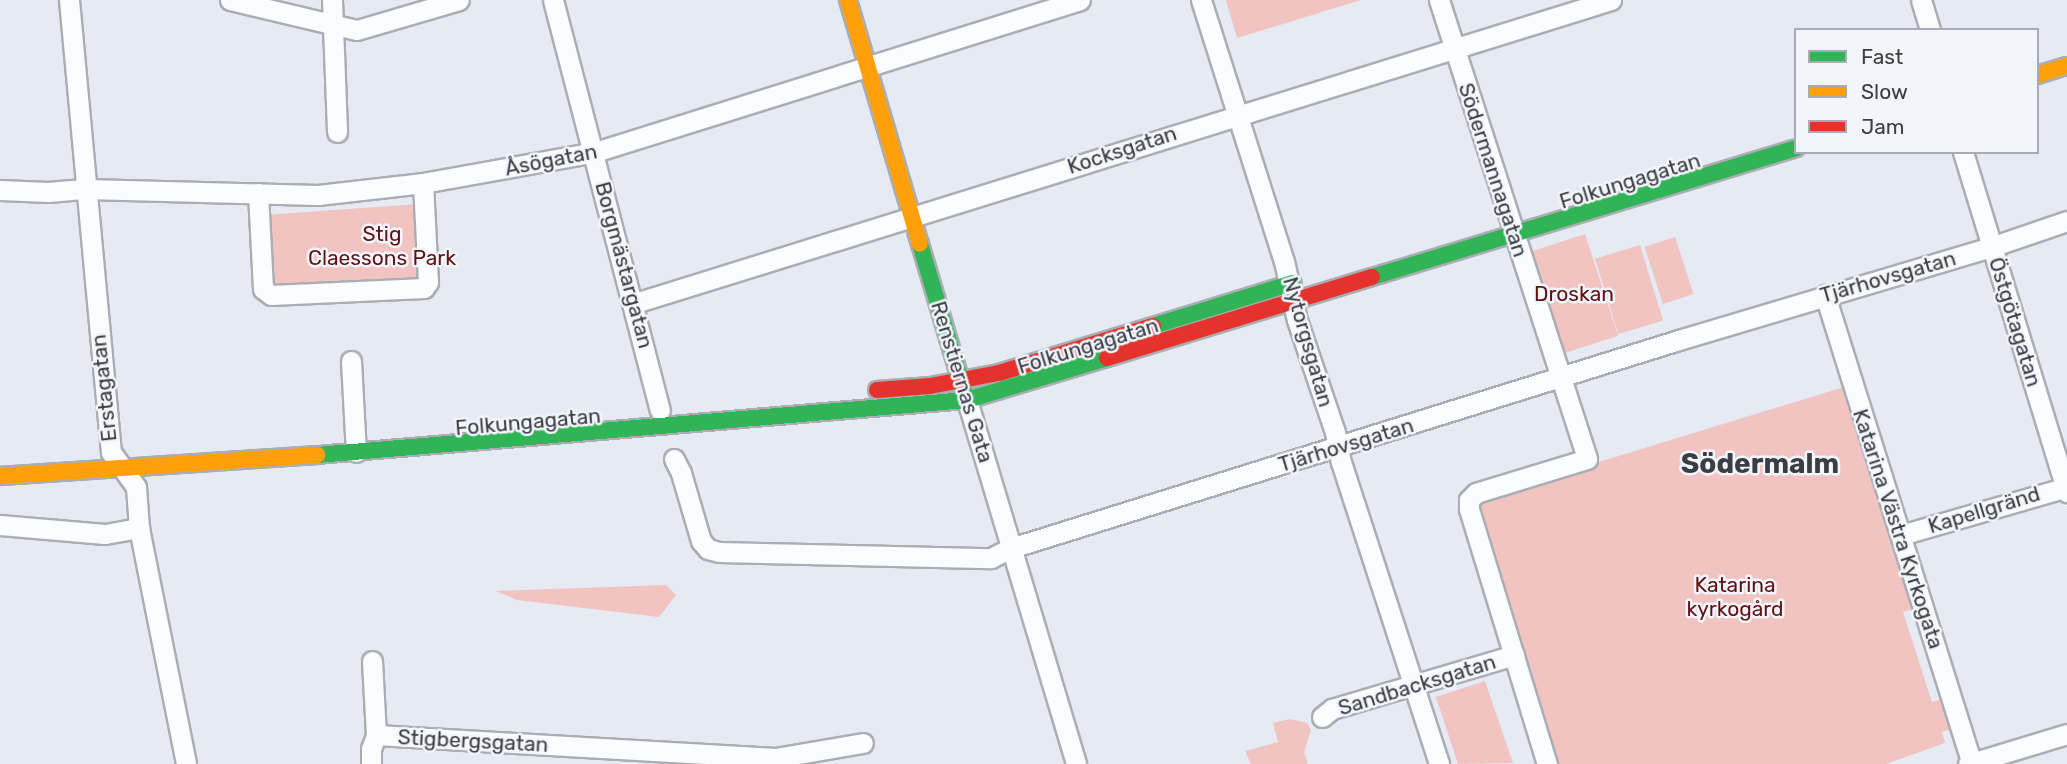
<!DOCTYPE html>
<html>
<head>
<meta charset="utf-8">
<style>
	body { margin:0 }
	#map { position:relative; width:2067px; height:764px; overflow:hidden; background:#e6eaf2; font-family:Rubik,sans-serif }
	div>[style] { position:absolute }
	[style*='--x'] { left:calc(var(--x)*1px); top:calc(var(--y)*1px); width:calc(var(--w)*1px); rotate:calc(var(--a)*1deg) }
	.green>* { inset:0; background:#f1c4c2; transform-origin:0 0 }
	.roads { filter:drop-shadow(2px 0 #aaaeb4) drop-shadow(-2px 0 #aaaeb4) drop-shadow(0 2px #aaaeb4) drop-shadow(0 -2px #aaaeb4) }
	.street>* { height:19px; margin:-9.5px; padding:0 9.5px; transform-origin:9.5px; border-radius:9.5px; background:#fbfcfd }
	.fast>* { height:16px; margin:-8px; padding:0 8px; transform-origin:8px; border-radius:8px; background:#30b455 }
	.slow>* { height:16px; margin:-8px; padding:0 8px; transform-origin:8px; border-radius:8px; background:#ff9f0a }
	.jam>* { height:16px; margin:-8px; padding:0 8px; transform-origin:8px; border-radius:8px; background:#e5322d }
	span { translate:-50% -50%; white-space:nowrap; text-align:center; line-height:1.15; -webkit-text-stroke:5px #f2f6fc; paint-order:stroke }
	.street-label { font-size:21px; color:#3a3d43 }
	.park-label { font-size:21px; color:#5f1412 }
	.district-label { font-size:28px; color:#3a3d43; font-weight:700 }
	.legend { position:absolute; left:1794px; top:28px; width:245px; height:126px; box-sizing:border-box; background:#f2f6fc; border:2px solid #a8acb2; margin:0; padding:9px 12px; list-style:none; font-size:21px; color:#3a3d43 }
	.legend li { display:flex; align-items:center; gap:14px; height:35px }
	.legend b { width:35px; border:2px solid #a8acb2 }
</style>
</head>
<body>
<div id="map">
	<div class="green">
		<div style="clip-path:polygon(1226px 0,1361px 0,1237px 38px)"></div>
		<div style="clip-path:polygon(418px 204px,423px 274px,417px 282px,274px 289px,267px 283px,264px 215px)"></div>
		<div style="left:1585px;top:234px;width:107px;height:58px;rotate:72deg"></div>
		<div style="left:1675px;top:237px;width:60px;height:32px;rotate:72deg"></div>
		<div style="left:1640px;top:245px;width:79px;height:47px;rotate:73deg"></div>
		<div style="clip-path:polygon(1844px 387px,1914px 609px,1903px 612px,1932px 702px,1942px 699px,1952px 729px,1942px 732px,1945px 743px,1886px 764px,1555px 764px,1476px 505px,1478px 499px)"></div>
		<div style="clip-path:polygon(666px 585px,676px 595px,659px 617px,517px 600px,496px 591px)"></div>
		<div style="clip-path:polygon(1485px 681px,1513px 763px,1458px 764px,1436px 697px)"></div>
		<div style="clip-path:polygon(1290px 719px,1307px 723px,1311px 730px,1304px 752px,1308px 764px,1251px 764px,1245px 751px,1278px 742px,1273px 723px)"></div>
	</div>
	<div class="roads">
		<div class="street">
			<div style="--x:69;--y:0;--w:454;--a:84.7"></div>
			<div style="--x:111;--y:452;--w:43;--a:54.5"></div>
			<div style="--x:136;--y:487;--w:41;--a:85.8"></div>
			<div style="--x:139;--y:528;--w:241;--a:78.7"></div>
			<div style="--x:230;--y:0;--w:130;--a:13.3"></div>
			<div style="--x:357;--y:30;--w:106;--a:-16.4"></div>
			<div style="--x:332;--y:0;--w:132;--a:87.8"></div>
			<div style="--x:553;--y:0;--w:424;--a:75.4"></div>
			<div style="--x:1201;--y:0;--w:274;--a:72.4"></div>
			<div style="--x:1284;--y:261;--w:60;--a:77.6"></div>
			<div style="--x:1297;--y:320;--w:118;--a:71.3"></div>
			<div style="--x:1335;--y:432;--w:31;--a:79"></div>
			<div style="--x:1341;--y:462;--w:318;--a:72"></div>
			<div style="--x:1439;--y:0;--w:482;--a:72.1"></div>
			<div style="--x:1587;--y:459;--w:116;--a:163"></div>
			<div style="--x:1476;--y:493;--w:10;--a:135"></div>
			<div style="--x:1469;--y:500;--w:9;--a:90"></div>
			<div style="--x:1469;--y:509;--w:267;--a:73"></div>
			<div style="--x:1921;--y:0;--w:31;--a:73"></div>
			<div style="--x:1963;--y:152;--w:356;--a:73"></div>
			<div style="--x:0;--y:190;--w:48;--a:2.4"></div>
			<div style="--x:48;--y:192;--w:38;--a:-5"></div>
			<div style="--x:86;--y:189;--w:232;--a:1.5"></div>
			<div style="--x:318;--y:195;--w:106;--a:-6.5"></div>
			<div style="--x:423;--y:183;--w:175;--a:-10.2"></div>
			<div style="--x:595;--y:152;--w:508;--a:-17.4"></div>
			<div style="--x:258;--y:193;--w:96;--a:87"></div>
			<div style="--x:263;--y:289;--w:10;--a:37"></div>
			<div style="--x:271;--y:295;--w:153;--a:-2.6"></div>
			<div style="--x:424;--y:288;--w:7;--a:-56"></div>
			<div style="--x:428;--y:282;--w:99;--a:-92.9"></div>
			<div style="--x:1825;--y:295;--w:491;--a:72.6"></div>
			<div style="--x:635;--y:303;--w:1022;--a:-17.25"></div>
			<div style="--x:351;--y:361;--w:91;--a:86.9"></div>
			<div style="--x:967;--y:400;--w:380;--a:73.3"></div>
			<div style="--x:674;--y:459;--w:16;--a:63"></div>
			<div style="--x:681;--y:473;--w:71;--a:73.6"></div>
			<div style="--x:701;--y:541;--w:11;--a:49"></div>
			<div style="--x:708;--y:549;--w:11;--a:15"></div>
			<div style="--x:719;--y:552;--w:272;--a:1.3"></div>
			<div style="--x:991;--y:558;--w:22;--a:-27"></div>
			<div style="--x:1011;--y:548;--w:700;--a:-17.3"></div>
			<div style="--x:1679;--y:340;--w:326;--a:-16.6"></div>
			<div style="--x:1991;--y:247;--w:80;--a:-18.9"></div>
			<div style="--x:0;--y:525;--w:105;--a:4.9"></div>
			<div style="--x:105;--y:534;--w:35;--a:-10"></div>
			<div style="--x:1901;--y:535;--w:173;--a:-16.1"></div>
			<div style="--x:1322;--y:717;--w:13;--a:-39"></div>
			<div style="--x:1332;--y:709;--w:190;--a:-16.5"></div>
			<div style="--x:376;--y:735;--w:400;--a:3.3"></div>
			<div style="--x:775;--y:758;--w:89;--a:-9.7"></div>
			<div style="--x:371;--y:764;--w:15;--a:-90"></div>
			<div style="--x:371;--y:749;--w:15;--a:-70"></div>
			<div style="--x:376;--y:735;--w:74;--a:-93.1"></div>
			<div style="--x:1968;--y:764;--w:103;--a:-16.9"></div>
		</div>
		<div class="fast">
			<div style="--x:920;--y:244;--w:161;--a:73.4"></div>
			<div style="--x:1372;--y:277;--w:443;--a:-16.9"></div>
			<div style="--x:1153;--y:326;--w:146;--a:-17.1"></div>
			<div style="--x:317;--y:455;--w:652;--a:-4.84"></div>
			<div style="--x:967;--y:400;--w:146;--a:-16.7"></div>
		</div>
		<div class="slow">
			<div style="--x:848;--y:0;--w:254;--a:73.6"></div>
			<div style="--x:2037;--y:75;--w:31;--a:-17"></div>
			<div style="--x:0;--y:476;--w:318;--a:-3.8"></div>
		</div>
		<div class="jam">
			<div style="--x:1107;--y:358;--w:277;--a:-17"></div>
			<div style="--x:877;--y:390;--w:53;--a:-4.3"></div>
			<div style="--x:930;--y:386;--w:70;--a:-10.7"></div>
			<div style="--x:999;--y:373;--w:161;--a:-17"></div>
		</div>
	</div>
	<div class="street-label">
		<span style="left:1122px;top:150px;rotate:-18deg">Kocksgatan</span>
		<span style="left:551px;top:160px;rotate:-11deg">Åsögatan</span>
		<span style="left:1493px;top:170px;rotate:72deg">Södermannagatan</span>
		<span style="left:1630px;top:181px;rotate:-17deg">Folkungagatan</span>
		<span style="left:624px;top:265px;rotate:75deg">Borgmästargatan</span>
		<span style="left:1888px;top:277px;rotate:-16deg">Tjärhovsgatan</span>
		<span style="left:2015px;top:322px;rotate:73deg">Östgötagatan</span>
		<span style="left:1308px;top:342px;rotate:74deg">Nytorgsgatan</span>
		<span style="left:1088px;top:346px;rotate:-17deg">Folkungagatan</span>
		<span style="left:962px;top:382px;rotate:73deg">Renstiernas Gata</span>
		<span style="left:104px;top:388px;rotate:-96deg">Erstagatan</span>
		<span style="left:528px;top:422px;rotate:-5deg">Folkungagatan</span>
		<span style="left:1346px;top:445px;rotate:-17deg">Tjärhovsgatan</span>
		<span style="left:1984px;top:510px;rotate:-17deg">Kapellgränd</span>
		<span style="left:1898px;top:529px;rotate:72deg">Katarina Västra Kyrkogata</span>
		<span style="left:1417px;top:685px;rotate:-17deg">Sandbacksgatan</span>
		<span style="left:473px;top:741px;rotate:3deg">Stigbergsgatan</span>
	</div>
	<div class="park-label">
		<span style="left:382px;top:246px">Stig<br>Claessons Park</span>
		<span style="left:1574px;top:294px">Droskan</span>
		<span style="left:1735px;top:597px">Katarina<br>kyrkogård</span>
	</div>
	<div class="district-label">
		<span style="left:1760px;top:464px">Södermalm</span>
	</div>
	<ul class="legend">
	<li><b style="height:9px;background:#30b455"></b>Fast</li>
	<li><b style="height:9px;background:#ff9f0a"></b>Slow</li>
	<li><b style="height:9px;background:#e5322d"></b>Jam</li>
	</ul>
</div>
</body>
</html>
